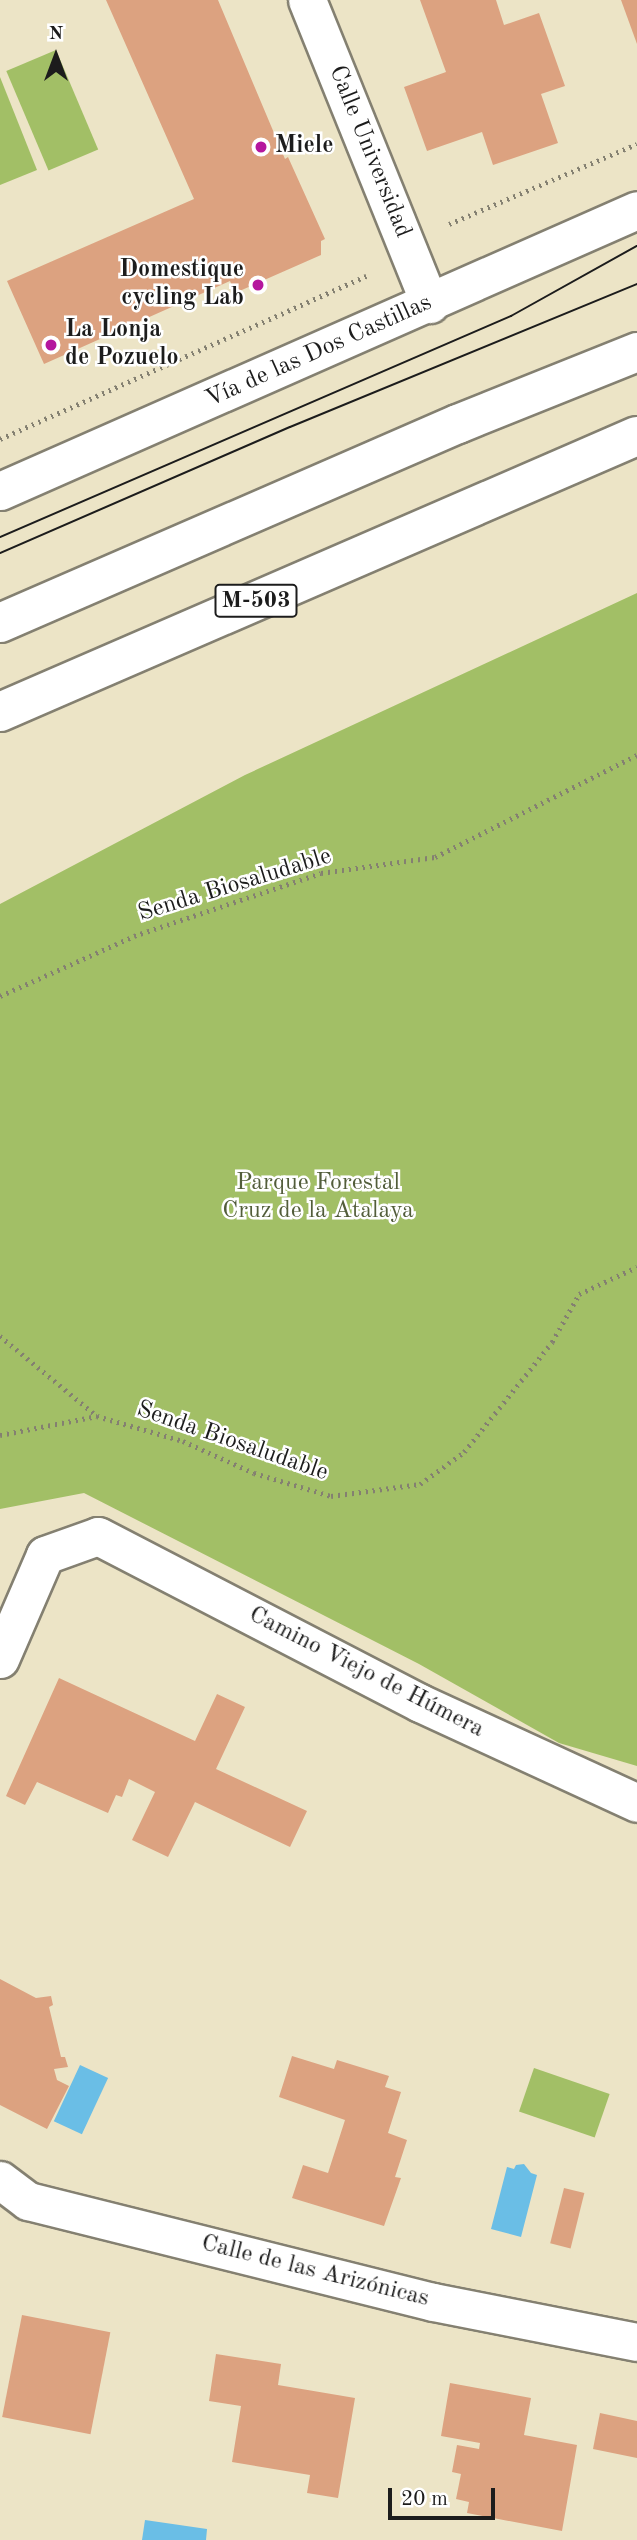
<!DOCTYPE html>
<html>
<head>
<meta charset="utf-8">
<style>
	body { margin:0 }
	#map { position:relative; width:637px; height:2540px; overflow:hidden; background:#ece4c6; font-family:"Old Standard TT",serif }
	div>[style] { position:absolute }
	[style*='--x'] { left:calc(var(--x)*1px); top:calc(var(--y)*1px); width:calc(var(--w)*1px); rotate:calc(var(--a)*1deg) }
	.green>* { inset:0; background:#a2bf66; transform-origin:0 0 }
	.water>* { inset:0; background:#6abee6; transform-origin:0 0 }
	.building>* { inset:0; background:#dca280; transform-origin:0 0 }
	.path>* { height:4.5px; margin-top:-2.25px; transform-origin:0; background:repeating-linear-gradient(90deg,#848071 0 2px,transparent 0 7px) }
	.roads { filter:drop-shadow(2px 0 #848071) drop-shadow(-2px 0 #848071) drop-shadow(0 2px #848071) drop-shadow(0 -2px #848071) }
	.minor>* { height:37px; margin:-18.5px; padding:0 18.5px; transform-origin:18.5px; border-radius:18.5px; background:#fff }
	.motorway>* { height:38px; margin:-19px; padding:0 19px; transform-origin:19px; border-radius:19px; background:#fff }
	.tram>* { height:2px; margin:-1px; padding:0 1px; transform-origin:1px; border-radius:1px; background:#1c1c1c }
	.dots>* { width:19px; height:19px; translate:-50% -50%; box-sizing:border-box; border:4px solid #fff; border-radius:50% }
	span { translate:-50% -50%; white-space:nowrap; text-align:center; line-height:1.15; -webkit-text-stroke:5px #fff; paint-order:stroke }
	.shield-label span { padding:2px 5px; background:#fff; border:2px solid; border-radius:5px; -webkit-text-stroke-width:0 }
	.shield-label { font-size:23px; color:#1c1c1c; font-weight:700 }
	.poi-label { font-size:24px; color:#1c1c1c; font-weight:700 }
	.left { translate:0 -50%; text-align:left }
	.right { translate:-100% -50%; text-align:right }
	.street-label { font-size:24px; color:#1c1c1c }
	.park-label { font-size:24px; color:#525d3a }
	.north { position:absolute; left:21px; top:21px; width:70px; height:70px; -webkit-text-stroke:5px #fff; paint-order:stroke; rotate:0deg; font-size:19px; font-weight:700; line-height:28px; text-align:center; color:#1c1c1c }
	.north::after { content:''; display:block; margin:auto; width:24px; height:32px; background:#1c1c1c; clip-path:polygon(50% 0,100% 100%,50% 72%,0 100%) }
	.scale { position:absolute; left:388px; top:2488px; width:107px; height:32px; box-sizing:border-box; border:4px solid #1c1c1c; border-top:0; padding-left:9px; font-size:21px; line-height:24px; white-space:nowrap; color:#1c1c1c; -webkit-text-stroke:5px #fff; paint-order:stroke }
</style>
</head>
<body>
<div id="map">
	<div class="green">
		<div style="left:56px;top:50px;width:108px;height:54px;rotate:67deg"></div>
		<div style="clip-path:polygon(0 77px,37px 170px,0 185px)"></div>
		<div style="clip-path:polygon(637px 593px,637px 1766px,559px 1743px,419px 1664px,84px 1493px,0 1509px,0 904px,245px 775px)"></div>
		<div style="left:534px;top:2068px;width:80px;height:46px;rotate:19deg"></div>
	</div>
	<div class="water">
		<div style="left:80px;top:2065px;width:31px;height:62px;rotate:25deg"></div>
		<div style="clip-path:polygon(524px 2164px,531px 2173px,537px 2175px,521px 2237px,491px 2229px,507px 2167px,514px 2169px,516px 2165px)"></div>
		<div style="clip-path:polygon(145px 2520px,207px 2529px,206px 2540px,142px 2540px)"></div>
	</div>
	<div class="building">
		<div style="clip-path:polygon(106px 0,218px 0,285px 159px,288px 157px,325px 239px,321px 241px,321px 255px,235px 293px,230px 281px,44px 364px,7px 281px,194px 199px)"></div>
		<div style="clip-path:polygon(420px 0,496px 0,504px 25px,539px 13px,565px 86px,541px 94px,558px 143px,493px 165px,482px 132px,427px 151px,404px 87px,446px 72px)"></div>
		<div style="clip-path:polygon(621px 0,637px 0,637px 44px)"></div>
		<div style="clip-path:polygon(59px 1678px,195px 1741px,217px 1694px,245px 1707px,216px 1769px,307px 1811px,290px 1847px,195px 1802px,168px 1857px,132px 1840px,155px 1792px,129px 1779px,122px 1797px,116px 1795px,108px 1813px,37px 1782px,25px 1805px,6px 1796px)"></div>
		<div style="clip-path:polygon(0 1979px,36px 1998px,51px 1996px,53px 2005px,49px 2007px,61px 2057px,65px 2057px,68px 2067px,54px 2069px,57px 2080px,69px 2086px,47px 2129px,0 2105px)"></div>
		<div style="clip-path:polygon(292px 2056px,334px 2069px,337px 2060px,389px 2076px,385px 2087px,401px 2092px,388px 2133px,407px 2140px,395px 2177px,401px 2178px,384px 2226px,292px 2198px,303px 2165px,328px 2173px,345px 2120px,279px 2097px)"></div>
		<div style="left:564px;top:2188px;width:21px;height:57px;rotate:14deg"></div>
		<div style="left:22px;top:2315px;width:90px;height:104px;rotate:11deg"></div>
		<div style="clip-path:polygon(216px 2354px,281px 2364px,278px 2385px,355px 2398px,338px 2498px,307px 2493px,310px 2475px,232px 2462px,241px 2406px,209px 2401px)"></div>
		<div style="clip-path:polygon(450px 2383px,531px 2398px,524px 2435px,577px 2445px,562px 2531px,467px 2513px,469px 2502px,456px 2499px,461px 2474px,452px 2472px,457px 2445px,479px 2449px,480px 2443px,441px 2436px)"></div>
		<div style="clip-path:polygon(600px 2413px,637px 2421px,637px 2458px,593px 2449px)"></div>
	</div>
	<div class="path">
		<div style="--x:449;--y:224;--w:204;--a:-23.1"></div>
		<div style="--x:0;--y:439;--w:401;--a:-24"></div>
		<div style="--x:0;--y:996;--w:147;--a:-24.1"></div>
		<div style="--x:134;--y:936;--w:197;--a:-18.6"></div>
		<div style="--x:321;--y:873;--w:115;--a:-8"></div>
		<div style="--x:435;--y:857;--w:226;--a:-26.8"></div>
		<div style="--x:0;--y:1336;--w:126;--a:39.5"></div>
		<div style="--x:97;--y:1416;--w:90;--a:16.2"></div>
		<div style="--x:183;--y:1441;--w:78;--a:24.3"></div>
		<div style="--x:254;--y:1473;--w:80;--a:16.6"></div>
		<div style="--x:331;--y:1496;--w:90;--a:-7.7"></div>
		<div style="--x:420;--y:1484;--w:54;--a:-36"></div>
		<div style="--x:464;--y:1452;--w:141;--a:-51.3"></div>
		<div style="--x:552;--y:1342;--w:55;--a:-60.6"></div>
		<div style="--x:579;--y:1294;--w:64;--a:-25"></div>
		<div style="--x:0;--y:1435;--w:99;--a:-11.1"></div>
	</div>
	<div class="roads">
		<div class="minor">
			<div style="--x:307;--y:0;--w:328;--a:68"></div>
			<div style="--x:0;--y:491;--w:696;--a:-23.8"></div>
			<div style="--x:0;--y:1659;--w:113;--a:-66.6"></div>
			<div style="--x:45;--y:1555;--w:56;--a:-19.7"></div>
			<div style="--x:98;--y:1536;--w:363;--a:27.4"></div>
			<div style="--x:420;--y:1703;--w:239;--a:24.7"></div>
			<div style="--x:0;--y:2180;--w:35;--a:37"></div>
			<div style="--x:28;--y:2201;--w:417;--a:14"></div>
			<div style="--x:433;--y:2302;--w:208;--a:11.1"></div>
		</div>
		<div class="motorway">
			<div style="--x:0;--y:623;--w:499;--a:-23.5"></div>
			<div style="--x:458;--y:424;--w:193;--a:-21.9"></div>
			<div style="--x:0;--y:712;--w:694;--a:-23.43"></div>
		</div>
	</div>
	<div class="tram">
		<div style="--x:0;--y:537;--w:557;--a:-23.39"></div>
		<div style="--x:511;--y:316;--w:144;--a:-29.1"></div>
		<div style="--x:0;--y:553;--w:316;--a:-23.5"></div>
		<div style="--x:290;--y:427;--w:375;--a:-22.4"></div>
	</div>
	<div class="dots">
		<div style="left:261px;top:147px;background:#b5179e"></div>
		<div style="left:258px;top:285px;background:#b5179e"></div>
		<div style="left:51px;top:345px;background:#b5179e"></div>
	</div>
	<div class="shield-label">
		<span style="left:256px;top:601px">M-503</span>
	</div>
	<div class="poi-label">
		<span class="left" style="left:275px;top:147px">Miele</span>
		<span class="right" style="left:244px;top:285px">Domestique<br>cycling Lab</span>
		<span class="left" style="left:65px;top:345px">La Lonja<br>de Pozuelo</span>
	</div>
	<div class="street-label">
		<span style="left:369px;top:152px;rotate:68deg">Calle Universidad</span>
		<span style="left:319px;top:352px;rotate:-24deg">Vía de las Dos Castillas</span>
		<span style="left:235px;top:886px;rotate:-17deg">Senda Biosaludable</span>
		<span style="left:232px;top:1442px;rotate:19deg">Senda Biosaludable</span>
		<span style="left:366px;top:1673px;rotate:27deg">Camino Viejo de Húmera</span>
		<span style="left:315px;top:2272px;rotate:14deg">Calle de las Arizónicas</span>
	</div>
	<div class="park-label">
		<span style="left:318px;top:1198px">Parque Forestal<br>Cruz de la Atalaya</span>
	</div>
	<div class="north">N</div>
	<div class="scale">20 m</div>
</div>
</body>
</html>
